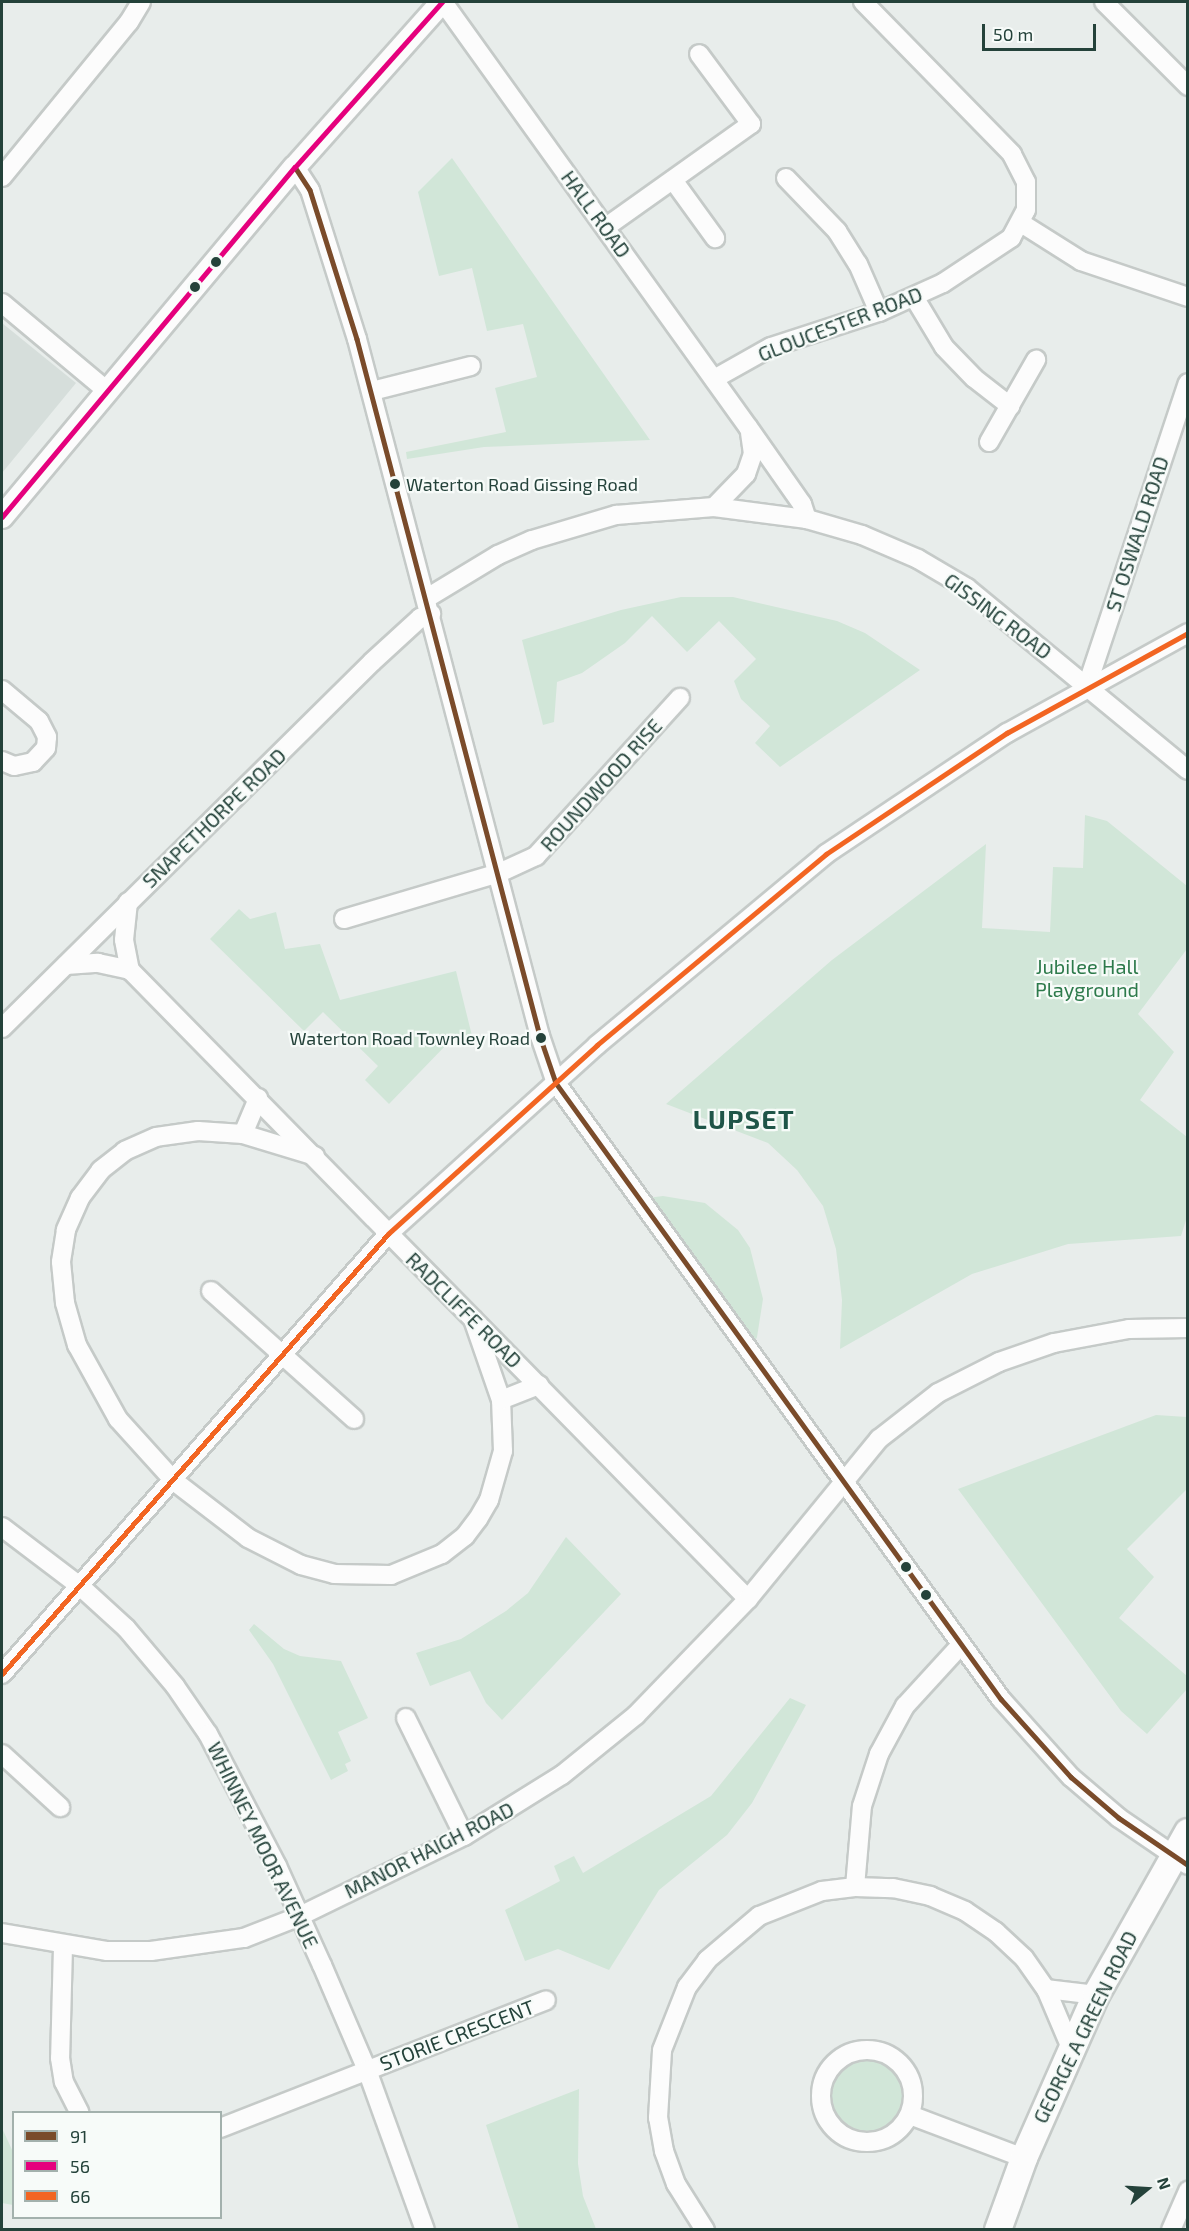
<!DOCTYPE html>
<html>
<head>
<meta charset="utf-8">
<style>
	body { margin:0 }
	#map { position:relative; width:1189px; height:2231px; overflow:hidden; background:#e8edeb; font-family:"Exo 2",sans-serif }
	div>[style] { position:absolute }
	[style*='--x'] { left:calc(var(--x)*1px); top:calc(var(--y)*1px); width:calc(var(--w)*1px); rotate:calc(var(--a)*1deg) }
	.built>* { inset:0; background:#d6dedb }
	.green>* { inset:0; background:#d1e6d8 }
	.round { border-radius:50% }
	.roads { filter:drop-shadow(2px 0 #c5cac8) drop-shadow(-2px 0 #c5cac8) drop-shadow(0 2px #c5cac8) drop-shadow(0 -2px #c5cac8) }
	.minor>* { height:18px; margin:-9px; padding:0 9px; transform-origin:9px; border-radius:9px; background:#fcfcfc }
	.minor>.ring { margin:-9px; padding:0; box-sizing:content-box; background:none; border:18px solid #fcfcfc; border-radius:50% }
	.tertiary>* { height:22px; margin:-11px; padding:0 11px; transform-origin:11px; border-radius:11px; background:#fcfcfc }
	.secondary>* { height:26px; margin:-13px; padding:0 13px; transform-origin:13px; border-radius:13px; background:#fcfcfc }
	.bus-1>* { height:4.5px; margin:-2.25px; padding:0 2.25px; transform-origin:2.25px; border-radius:2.25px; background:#7a4b2a }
	.bus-2>* { height:4.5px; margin:-2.25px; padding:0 2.25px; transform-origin:2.25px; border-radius:2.25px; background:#e5007d }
	.bus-3>* { height:4.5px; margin:-2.25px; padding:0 2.25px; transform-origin:2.25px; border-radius:2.25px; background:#f26522 }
	.dots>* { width:16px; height:16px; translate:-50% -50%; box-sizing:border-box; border:3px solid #f7fbf9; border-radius:50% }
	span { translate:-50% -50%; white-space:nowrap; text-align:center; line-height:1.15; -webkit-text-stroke:4.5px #f7fbf9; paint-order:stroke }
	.bus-label { font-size:18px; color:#24423a }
	.left { translate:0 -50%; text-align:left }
	.right { translate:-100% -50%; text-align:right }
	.street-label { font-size:20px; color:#24423a }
	.park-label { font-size:20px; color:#2d7a4b }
	.district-label { font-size:26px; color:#1f5548; font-weight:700; letter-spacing:1.5px }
	.frame { position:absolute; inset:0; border:3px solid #24423a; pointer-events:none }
	.legend { position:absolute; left:12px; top:2111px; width:210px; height:108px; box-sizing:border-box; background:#f7fbf9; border:2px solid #a3b1ad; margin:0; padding:8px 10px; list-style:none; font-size:18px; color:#24423a }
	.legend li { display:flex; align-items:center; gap:12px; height:30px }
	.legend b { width:30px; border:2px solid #a3b1ad }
	.north { position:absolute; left:1117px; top:2159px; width:60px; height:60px; -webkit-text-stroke:4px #f7fbf9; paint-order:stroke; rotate:72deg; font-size:16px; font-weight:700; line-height:24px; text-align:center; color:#24423a }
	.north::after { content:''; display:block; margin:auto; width:21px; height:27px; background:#24423a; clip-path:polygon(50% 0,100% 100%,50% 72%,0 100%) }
	.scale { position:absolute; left:982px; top:24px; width:114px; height:27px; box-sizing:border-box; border:3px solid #24423a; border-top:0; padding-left:8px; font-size:18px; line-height:21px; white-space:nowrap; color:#24423a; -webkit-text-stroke:4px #f7fbf9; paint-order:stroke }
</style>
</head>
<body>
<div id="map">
	<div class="built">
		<div style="clip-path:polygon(2px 323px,76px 383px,2px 473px)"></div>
	</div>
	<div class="green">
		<div style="clip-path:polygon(452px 158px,650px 440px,484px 447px,407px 459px,406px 452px,506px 432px,495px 388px,537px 377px,523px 324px,487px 331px,472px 268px,439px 276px,418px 192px)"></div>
		<div style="clip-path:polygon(681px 597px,733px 597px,837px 621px,865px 633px,920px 670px,780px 767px,755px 743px,770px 726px,741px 699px,734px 681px,756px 659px,719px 621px,687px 652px,652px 616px,625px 643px,582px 673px,557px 682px,554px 722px,543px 725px,522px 640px,621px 610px)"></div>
		<div style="clip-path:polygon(1085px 815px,1107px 821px,1187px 886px,1187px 949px,1138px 1014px,1174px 1052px,1140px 1100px,1187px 1137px,1187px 1217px,1181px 1236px,1068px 1244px,972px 1274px,840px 1349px,842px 1300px,836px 1249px,823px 1206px,797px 1170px,768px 1143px,666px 1104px,832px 960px,986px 844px,982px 928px,1050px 932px,1053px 867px,1083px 868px)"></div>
		<div style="clip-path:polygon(239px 909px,250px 919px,276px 912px,285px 949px,320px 944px,340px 1000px,456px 971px,474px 1044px,448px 1043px,389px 1104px,365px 1080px,378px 1066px,323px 1012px,304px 1031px,210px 939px)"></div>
		<div style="clip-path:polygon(663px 1196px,705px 1203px,738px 1230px,750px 1248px,763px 1299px,757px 1337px,750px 1352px,640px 1199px)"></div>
		<div style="clip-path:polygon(1156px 1415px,1187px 1417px,1187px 1489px,1127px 1549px,1154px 1577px,1119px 1618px,1187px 1676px,1188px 1688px,1147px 1734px,1121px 1711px,958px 1489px)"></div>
		<div style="clip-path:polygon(566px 1537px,621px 1594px,502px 1720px,486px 1703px,470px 1671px,430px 1686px,416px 1653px,461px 1639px,506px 1611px,528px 1593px)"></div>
		<div style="clip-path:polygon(254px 1624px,284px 1649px,300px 1656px,341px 1661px,368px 1718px,338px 1732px,351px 1761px,345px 1764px,348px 1771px,331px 1780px,273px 1664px,249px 1630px)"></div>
		<div style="clip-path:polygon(790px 1698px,806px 1705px,752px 1803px,727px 1835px,659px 1890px,609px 1970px,558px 1949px,525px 1961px,505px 1910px,560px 1881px,554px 1866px,574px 1856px,583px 1873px,711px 1796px)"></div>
		<div class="round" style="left:828px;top:2058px;width:78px;height:78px"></div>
		<div style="clip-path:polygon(579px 2089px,578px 2164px,583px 2196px,596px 2229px,519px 2229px,486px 2125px)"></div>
		<div style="clip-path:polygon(2px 2128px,13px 2152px,13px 2205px,2px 2203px)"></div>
	</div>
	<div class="roads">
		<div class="minor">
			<div style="--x:443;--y:2;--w:523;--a:54.33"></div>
			<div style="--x:748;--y:427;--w:94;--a:55"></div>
			<div style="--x:802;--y:504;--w:16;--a:72"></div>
			<div style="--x:1104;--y:2;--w:119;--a:45"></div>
			<div style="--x:295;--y:167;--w:27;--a:57"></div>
			<div style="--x:310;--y:190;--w:156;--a:72.5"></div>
			<div style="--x:357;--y:339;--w:721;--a:75.29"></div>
			<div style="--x:540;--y:1036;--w:50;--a:71.2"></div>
			<div style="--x:556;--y:1083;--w:760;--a:54.16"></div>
			<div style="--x:1001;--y:1699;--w:105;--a:48.1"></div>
			<div style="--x:1071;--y:1777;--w:63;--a:40.5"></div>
			<div style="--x:1119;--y:1818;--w:83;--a:34.3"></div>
			<div style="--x:2;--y:177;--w:200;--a:-50.7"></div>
			<div style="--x:129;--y:22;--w:23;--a:-59"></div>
			<div style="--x:786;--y:178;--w:74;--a:46.1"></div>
			<div style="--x:837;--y:231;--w:39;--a:58"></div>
			<div style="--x:858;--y:264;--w:52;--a:66.4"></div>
			<div style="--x:673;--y:180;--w:72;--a:54.1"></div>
			<div style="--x:1021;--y:223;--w:71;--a:32.3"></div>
			<div style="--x:1081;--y:261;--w:113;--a:18.6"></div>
			<div style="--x:606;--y:227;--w:178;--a:-35.4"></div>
			<div style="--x:751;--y:124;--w:87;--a:-126.6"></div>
			<div style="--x:914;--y:297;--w:58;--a:59"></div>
			<div style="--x:944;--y:347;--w:43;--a:45.9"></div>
			<div style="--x:974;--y:378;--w:46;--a:37.9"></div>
			<div style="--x:2;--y:303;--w:136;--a:39.9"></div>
			<div style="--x:714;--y:379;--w:65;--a:-29.3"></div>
			<div style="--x:771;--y:347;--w:114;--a:-18"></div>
			<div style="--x:879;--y:312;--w:70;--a:-24.4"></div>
			<div style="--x:943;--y:283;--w:82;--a:-33.5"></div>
			<div style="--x:1011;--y:238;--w:32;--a:-62"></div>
			<div style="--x:1026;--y:210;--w:28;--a:-90"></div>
			<div style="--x:1026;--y:182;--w:31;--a:-117"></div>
			<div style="--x:1012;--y:154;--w:213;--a:-134.4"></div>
			<div style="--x:372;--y:391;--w:102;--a:-14.2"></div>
			<div style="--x:989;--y:442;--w:95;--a:-60.2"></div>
			<div style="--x:714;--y:507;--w:46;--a:-45.9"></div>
			<div style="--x:746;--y:474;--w:21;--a:-71"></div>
			<div style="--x:753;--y:454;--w:21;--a:-98"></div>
			<div style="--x:427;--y:598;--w:83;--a:-31.2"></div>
			<div style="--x:498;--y:555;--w:37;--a:-24"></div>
			<div style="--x:532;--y:540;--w:88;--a:-16.6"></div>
			<div style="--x:616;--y:515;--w:98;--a:-4.7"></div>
			<div style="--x:714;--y:507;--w:94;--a:7.4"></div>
			<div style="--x:807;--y:519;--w:57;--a:16.2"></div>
			<div style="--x:862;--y:535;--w:61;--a:23.2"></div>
			<div style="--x:918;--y:559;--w:57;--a:30.6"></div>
			<div style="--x:967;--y:588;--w:286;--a:39.5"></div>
			<div style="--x:1087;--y:686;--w:319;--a:-71.6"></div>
			<div style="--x:2;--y:690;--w:48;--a:40"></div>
			<div style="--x:39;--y:721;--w:18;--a:63"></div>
			<div style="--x:47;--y:737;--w:11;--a:95"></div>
			<div style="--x:46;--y:748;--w:19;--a:133"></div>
			<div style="--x:33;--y:762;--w:19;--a:168"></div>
			<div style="--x:14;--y:766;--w:13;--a:-157"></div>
			<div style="--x:128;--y:902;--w:38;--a:96"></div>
			<div style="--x:124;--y:940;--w:31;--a:79"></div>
			<div style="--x:130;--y:970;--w:882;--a:45.51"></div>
			<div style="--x:344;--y:919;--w:162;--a:-16.5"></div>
			<div style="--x:499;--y:873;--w:41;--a:-24.7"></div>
			<div style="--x:536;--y:856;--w:214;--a:-47.7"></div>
			<div style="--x:66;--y:965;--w:32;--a:-4"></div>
			<div style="--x:98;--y:963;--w:33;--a:12"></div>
			<div style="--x:2;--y:1028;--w:520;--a:-44.69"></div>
			<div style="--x:372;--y:662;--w:65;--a:-42.5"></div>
			<div style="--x:420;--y:618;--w:12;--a:-20"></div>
			<div style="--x:243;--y:1134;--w:39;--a:-67"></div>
			<div style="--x:315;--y:1156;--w:75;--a:-163"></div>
			<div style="--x:243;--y:1134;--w:45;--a:-176.2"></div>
			<div style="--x:198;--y:1131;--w:42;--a:171.9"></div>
			<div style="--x:156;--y:1137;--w:34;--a:156"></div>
			<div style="--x:125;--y:1151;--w:31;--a:142"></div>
			<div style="--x:101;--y:1170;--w:35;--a:127"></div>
			<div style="--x:80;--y:1198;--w:35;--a:114"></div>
			<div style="--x:66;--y:1230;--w:32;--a:99"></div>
			<div style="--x:61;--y:1262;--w:41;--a:84.4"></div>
			<div style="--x:65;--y:1303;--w:44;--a:74.1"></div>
			<div style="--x:77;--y:1345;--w:85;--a:61"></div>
			<div style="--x:118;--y:1419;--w:84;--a:47.9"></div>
			<div style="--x:174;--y:1481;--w:93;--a:37.6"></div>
			<div style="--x:248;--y:1538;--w:59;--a:27"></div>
			<div style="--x:301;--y:1565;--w:34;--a:15"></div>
			<div style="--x:334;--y:1574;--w:57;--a:1"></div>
			<div style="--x:391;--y:1575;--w:55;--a:-22.4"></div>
			<div style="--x:442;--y:1554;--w:29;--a:-38"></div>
			<div style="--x:465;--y:1536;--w:21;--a:-53"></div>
			<div style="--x:478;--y:1519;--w:22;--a:-60"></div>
			<div style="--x:489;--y:1500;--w:51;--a:-74.1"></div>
			<div style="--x:503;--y:1451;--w:51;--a:-92.2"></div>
			<div style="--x:501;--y:1400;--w:86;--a:-109.1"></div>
			<div style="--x:211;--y:1291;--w:192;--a:41.8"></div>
			<div style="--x:501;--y:1400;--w:41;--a:-21.5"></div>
			<div style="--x:2;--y:1527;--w:99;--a:37.2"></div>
			<div style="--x:81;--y:1587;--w:61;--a:42.3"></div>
			<div style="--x:126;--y:1628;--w:76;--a:49.8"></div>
			<div style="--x:175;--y:1686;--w:58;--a:55.5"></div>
			<div style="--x:208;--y:1734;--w:149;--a:62.4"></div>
			<div style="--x:277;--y:1866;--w:109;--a:65.6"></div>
			<div style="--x:322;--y:1965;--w:114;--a:66.8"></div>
			<div style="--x:367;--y:2070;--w:170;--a:70.1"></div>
			<div style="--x:2;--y:1674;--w:585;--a:-48.74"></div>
			<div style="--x:388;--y:1234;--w:282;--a:-42.1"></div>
			<div style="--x:597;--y:1045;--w:298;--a:-39.8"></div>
			<div style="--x:826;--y:854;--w:218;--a:-33.8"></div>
			<div style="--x:1007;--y:733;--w:207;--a:-28.9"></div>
			<div style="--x:406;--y:1718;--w:131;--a:63.8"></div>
			<div style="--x:2;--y:1754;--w:79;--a:42.4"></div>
			<div style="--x:855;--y:1887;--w:81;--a:-85.1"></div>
			<div style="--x:862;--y:1806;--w:55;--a:-71.9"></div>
			<div style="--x:879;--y:1754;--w:55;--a:-61.6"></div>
			<div style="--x:905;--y:1706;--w:81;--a:-47.5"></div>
			<div style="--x:2;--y:1933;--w:107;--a:9.7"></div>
			<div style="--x:107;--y:1951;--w:44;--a:0"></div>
			<div style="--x:151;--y:1951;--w:94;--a:-8"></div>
			<div style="--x:244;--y:1938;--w:60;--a:-21.4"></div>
			<div style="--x:300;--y:1916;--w:182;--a:-26"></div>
			<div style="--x:464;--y:1836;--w:115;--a:-31.9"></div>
			<div style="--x:562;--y:1775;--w:95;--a:-39"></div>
			<div style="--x:636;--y:1715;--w:161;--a:-46"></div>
			<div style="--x:748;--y:1599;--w:207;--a:-50.7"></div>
			<div style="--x:879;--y:1439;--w:75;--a:-37.9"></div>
			<div style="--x:938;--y:1393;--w:68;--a:-26.9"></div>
			<div style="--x:999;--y:1362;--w:58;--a:-19.1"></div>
			<div style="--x:1054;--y:1343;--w:76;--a:-10.6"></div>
			<div style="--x:1129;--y:1329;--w:59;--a:-1"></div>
			<div style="--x:63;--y:1947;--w:111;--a:91.5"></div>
			<div style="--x:60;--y:2058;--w:24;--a:81"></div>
			<div style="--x:64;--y:2082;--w:34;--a:63"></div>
			<div style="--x:1046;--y:1989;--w:50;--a:6.8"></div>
			<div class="ring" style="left:821px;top:2050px;width:74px;height:74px"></div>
			<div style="--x:910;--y:2115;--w:122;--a:20.7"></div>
			<div style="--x:220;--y:2128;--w:350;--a:-21.4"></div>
			<div style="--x:705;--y:2230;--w:54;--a:-122.2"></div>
			<div style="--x:676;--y:2184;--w:35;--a:-110"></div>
			<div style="--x:664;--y:2151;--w:34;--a:-100"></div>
			<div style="--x:658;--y:2118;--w:68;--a:-86.6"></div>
			<div style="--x:662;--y:2050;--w:68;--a:-68.4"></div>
			<div style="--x:687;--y:1987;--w:34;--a:-53"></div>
			<div style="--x:707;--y:1960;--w:68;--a:-40.2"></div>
			<div style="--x:759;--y:1916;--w:68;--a:-21.6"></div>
			<div style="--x:822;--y:1891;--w:33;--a:-7"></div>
			<div style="--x:855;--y:1887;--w:38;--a:2"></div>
			<div style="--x:893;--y:1888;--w:38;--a:12"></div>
			<div style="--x:930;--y:1896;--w:38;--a:23"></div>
			<div style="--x:965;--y:1911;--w:37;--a:34"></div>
			<div style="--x:996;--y:1932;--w:38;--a:43"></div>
			<div style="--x:1024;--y:1958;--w:38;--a:55"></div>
			<div style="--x:1046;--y:1989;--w:64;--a:67"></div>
			<div style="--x:1171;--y:2230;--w:43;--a:-66.4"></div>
		</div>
		<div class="tertiary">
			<div style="--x:2;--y:517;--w:456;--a:-50.1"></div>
			<div style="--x:295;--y:167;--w:221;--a:-48.3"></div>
		</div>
		<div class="secondary">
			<div style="--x:998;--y:2230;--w:77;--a:-70.1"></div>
			<div style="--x:1024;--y:2158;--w:178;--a:-66.2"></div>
			<div style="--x:1096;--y:1995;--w:187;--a:-60.6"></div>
		</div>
	</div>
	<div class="bus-1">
		<div style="--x:295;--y:167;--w:27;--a:57"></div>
		<div style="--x:310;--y:190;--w:156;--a:72.5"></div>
		<div style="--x:357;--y:339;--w:721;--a:75.29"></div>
		<div style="--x:540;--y:1036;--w:50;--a:71.2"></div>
		<div style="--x:556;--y:1083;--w:760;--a:54.16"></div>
		<div style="--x:1001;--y:1699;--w:105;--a:48.1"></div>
		<div style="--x:1071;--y:1777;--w:63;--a:40.5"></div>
		<div style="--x:1119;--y:1818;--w:83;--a:34.3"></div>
	</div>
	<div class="bus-2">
		<div style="--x:2;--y:517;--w:456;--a:-50.1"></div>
		<div style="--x:295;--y:167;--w:221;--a:-48.3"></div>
	</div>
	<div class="bus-3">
		<div style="--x:2;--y:1674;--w:585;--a:-48.74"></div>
		<div style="--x:388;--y:1234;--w:282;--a:-42.1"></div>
		<div style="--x:597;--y:1045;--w:298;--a:-39.8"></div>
		<div style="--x:826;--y:854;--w:218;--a:-33.8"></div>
		<div style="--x:1007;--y:733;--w:207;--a:-28.9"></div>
	</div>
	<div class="dots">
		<div style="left:216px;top:262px;background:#24423a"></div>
		<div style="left:195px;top:287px;background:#24423a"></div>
		<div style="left:395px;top:484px;background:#24423a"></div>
		<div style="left:541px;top:1038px;background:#24423a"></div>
		<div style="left:906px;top:1567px;background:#24423a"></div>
		<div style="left:926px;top:1595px;background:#24423a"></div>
	</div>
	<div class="bus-label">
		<span class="left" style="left:406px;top:484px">Waterton Road Gissing Road</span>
		<span class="right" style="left:530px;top:1038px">Waterton Road Townley Road</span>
	</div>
	<div class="street-label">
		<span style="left:596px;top:214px;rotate:54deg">HALL ROAD</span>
		<span style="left:840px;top:324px;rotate:-21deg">GLOUCESTER ROAD</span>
		<span style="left:1137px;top:534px;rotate:-72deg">ST OSWALD ROAD</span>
		<span style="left:998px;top:616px;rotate:37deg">GISSING ROAD</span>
		<span style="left:601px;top:785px;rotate:-48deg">ROUNDWOOD RISE</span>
		<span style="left:214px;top:818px;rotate:-44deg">SNAPETHORPE ROAD</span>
		<span style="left:464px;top:1310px;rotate:45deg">RADCLIFFE ROAD</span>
		<span style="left:263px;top:1845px;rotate:64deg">WHINNEY MOOR AVENUE</span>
		<span style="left:429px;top:1850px;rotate:-27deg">MANOR HAIGH ROAD</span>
		<span style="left:1085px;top:2027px;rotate:-64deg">GEORGE A GREEN ROAD</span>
		<span style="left:457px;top:2035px;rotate:-21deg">STORIE CRESCENT</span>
	</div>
	<div class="park-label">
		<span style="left:1087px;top:978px">Jubilee Hall<br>Playground</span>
	</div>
	<div class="district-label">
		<span style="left:744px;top:1119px">LUPSET</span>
	</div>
	<div class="frame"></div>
	<ul class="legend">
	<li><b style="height:8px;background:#7a4b2a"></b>91</li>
	<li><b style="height:8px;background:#e5007d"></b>56</li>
	<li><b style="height:8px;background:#f26522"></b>66</li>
	</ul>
	<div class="north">N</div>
	<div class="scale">50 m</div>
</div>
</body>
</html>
